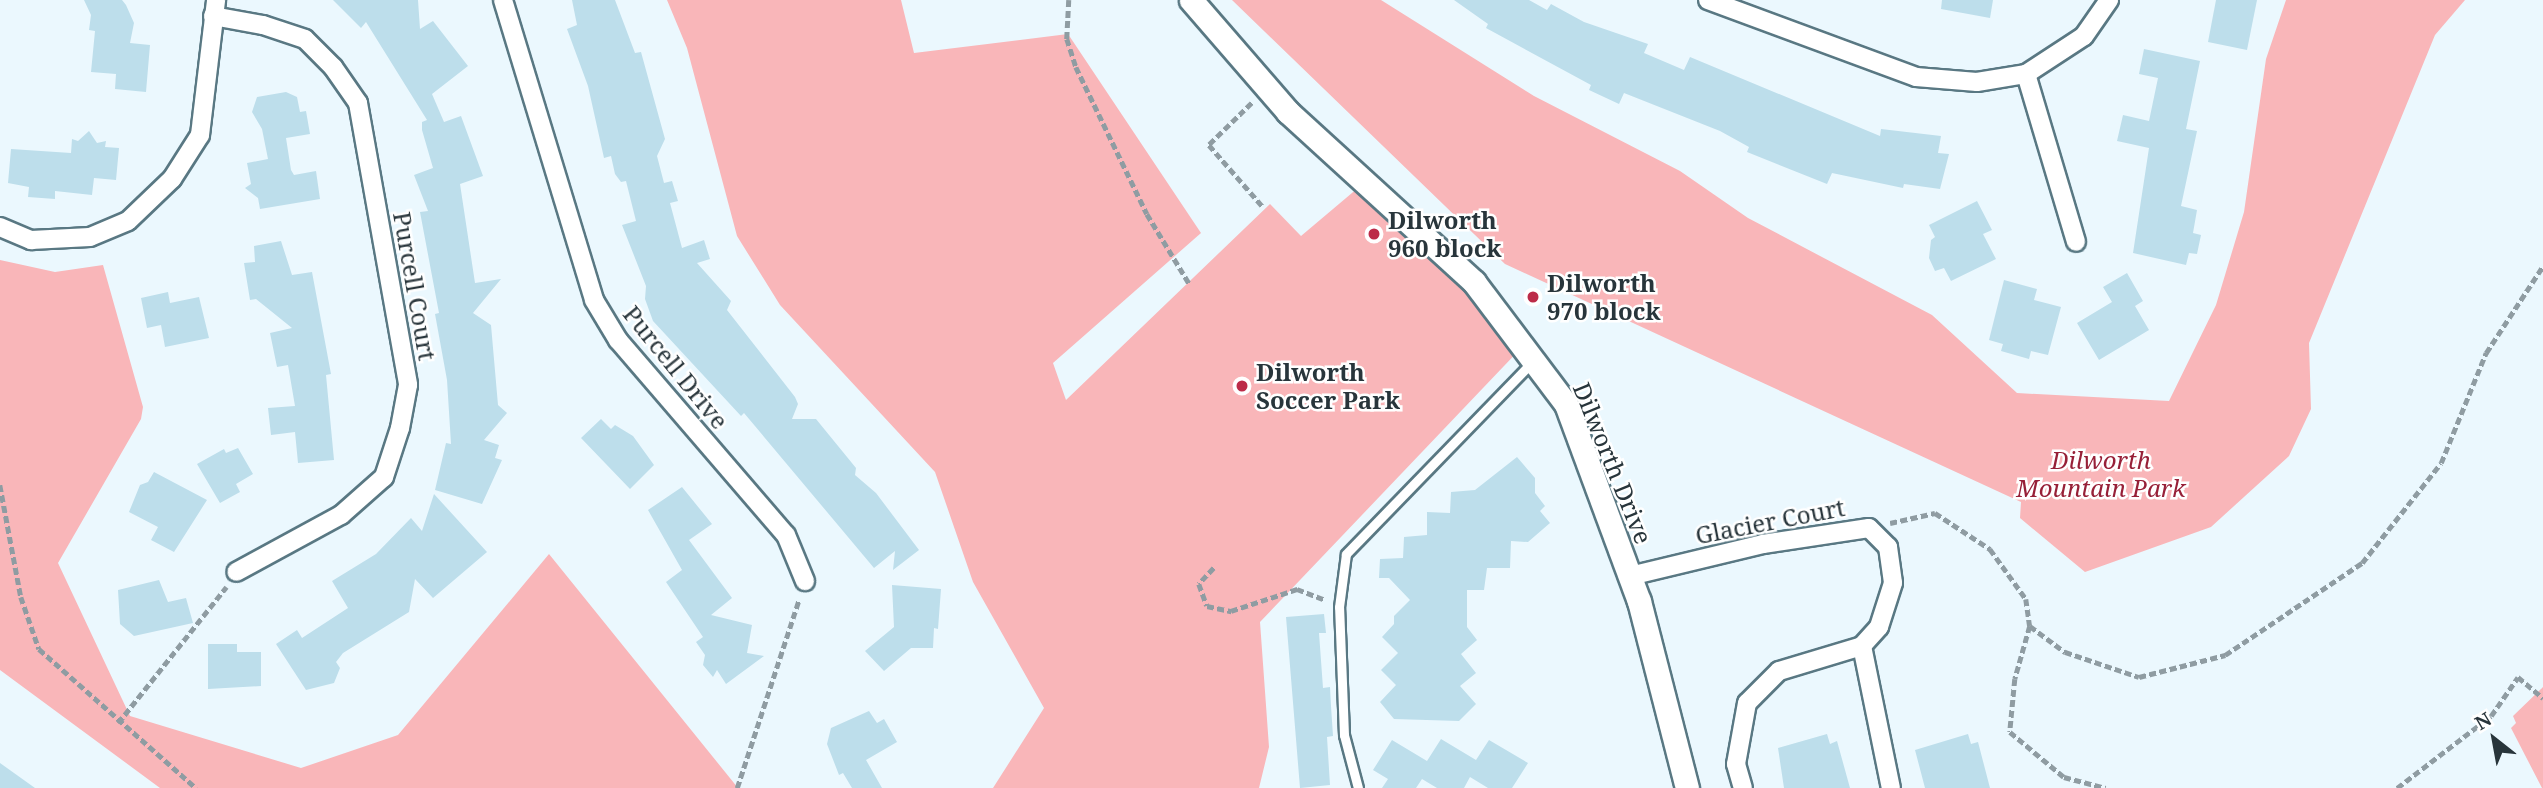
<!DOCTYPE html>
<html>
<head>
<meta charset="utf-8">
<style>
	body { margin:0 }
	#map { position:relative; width:2543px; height:788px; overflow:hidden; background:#ebf8fe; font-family:"Noto Serif",serif }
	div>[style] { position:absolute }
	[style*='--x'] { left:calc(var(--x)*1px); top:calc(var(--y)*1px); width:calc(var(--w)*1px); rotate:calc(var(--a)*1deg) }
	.green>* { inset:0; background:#f9b6b9 }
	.building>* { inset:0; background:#bddeeb }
	.path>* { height:4.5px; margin-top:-2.25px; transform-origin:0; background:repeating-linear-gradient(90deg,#8f9ca2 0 7px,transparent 0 10.5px) }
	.roads { filter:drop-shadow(2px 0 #597883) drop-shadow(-2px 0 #597883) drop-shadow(0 2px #597883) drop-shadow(0 -2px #597883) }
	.service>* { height:9px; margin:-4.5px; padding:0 4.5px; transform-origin:4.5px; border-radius:4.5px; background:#fff }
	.minor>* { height:18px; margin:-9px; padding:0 9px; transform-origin:9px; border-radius:9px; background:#fff }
	.tertiary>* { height:23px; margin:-11.5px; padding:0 11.5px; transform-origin:11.5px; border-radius:11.5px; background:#fff }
	.dots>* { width:19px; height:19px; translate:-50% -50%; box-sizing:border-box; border:4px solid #fff; border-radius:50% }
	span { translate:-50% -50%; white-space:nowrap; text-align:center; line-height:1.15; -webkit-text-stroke:5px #fff; paint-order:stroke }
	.poi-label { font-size:24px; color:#28353b; font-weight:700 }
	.left { translate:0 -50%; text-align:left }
	.street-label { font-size:24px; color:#28353b }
	.park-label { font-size:24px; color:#972038; font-style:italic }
	.north { position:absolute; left:2459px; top:704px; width:70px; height:70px; -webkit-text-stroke:5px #fff; paint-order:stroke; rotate:329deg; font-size:19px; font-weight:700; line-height:28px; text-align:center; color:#28353b }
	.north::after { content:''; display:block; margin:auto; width:24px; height:32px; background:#28353b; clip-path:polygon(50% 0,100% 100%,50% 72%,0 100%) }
</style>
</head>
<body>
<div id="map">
	<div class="green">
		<div style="clip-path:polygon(667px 0,901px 0,914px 53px,1068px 34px,1201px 233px,1053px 363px,1066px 400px,1270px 204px,1301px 236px,1365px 182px,1524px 345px,1260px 622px,1269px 747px,1259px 788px,993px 788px,1044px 708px,973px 582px,935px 472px,780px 305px,737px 236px,687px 48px)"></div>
		<div style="clip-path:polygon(1232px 0,1381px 0,1534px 96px,1680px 171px,1748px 218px,1932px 315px,2017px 393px,2169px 401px,2216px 305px,2244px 212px,2266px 59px,2286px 0,2465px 0,2435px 35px,2309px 343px,2311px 409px,2289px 456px,2211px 527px,2085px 572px,2020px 518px,2021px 502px,1505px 264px)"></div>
		<div style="clip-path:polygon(0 260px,55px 272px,103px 265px,143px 407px,141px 419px,58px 563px,130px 716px,301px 768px,398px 735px,549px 554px,738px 788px,160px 788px,0 670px)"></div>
		<div style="clip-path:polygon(2543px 687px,2543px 788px,2542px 788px,2511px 728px,2516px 723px,2513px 716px)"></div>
	</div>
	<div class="building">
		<div style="clip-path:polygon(84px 0,122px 0,126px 5px,134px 23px,130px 43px,150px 45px,146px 92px,115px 89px,116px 74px,91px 72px,95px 31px,89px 30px,91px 15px)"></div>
		<div style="clip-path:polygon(333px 0,418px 0,420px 29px,433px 21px,468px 66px,432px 94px,444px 122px,461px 116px,483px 176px,460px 184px,475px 283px,501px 279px,473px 313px,491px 325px,498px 405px,507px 413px,484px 440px,499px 445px,495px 458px,502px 460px,482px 504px,435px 490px,446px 443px,451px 444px,447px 380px,435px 314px,439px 313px,420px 212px,428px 211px,414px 175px,433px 168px,422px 130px,422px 122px,427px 120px,366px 22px,361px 28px)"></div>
		<div style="clip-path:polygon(572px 0,615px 0,635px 53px,641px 52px,665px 139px,657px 156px,664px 183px,672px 181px,678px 201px,670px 203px,682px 248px,704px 240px,710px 259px,697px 263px,731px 301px,727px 310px,795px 397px,798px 404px,792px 419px,816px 419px,856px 468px,855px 475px,876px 493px,919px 550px,893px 570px,895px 551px,874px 568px,744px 413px,741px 416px,653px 321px,645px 299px,646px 286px,622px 225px,636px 221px,626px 181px,621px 182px,615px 174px,611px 156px,604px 158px,588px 86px,567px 29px,577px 25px)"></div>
		<div style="clip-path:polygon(1454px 0,1529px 0,1547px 10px,1551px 4px,1584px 22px,1648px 44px,1644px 53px,1684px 70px,1690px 57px,1880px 136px,1881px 129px,1941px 136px,1938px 153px,1949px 154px,1940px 189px,1904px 184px,1903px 188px,1832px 173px,1827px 184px,1747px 152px,1749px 147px,1720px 131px,1624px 93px,1619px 104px,1589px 90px,1591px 85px,1486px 28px,1488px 24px)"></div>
		<div style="clip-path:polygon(1942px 0,1993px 0,1990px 18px,1941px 9px)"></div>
		<div style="clip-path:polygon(2216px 0,2257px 0,2247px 50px,2208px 42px)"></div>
		<div style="clip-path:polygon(2144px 49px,2200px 61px,2186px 129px,2197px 131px,2181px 206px,2197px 210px,2193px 233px,2201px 235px,2197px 254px,2189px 253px,2186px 265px,2133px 253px,2149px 148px,2117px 141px,2123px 115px,2149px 121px,2158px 78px,2139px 74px)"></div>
		<div style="clip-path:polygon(286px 92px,297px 97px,300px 112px,306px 111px,310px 134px,286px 138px,291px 170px,294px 175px,316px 171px,320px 199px,260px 209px,258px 198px,245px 188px,251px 184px,247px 163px,268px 159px,262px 129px,252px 112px,257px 97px)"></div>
		<div style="clip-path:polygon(89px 131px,97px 143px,106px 141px,105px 147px,119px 148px,116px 180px,94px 178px,92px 195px,55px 191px,55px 199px,28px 197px,29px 187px,8px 183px,11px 149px,71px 153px,72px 139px,78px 141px)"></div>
		<div style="clip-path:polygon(1977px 201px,1992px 230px,1983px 234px,1996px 259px,1951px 281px,1944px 268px,1935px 271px,1929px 258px,1931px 240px,1935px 237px,1929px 225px)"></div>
		<div style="clip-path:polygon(281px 241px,292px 275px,312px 272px,331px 374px,326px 375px,334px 460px,298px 463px,295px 432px,271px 435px,268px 408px,295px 406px,288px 365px,277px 367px,270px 333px,292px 328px,256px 299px,250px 300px,244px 263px,255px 262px,254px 246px)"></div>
		<div style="clip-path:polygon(2127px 273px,2143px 301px,2135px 306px,2149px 330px,2099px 360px,2077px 323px,2112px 302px,2103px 287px)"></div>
		<div style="clip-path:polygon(2004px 280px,2037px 289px,2034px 300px,2061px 307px,2048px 355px,2031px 351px,2029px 359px,2001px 351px,2003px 344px,1989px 340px)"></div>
		<div style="clip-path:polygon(168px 292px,170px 303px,199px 297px,209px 338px,165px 347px,161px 325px,147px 328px,141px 298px)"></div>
		<div style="clip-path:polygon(601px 419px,611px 429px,615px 425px,633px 436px,654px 465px,630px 489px,581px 438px)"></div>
		<div style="clip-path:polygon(238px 448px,253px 474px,236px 484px,240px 492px,220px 503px,197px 464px,224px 449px,226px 453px)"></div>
		<div style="clip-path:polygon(1517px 457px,1535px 478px,1535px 493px,1545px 506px,1540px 511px,1550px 523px,1528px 542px,1511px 541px,1510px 568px,1487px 568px,1484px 590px,1467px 590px,1467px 627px,1477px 640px,1461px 654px,1476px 673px,1460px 686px,1476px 704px,1459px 721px,1394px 719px,1380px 702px,1396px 685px,1381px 670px,1398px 653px,1382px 637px,1394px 624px,1394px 616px,1410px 600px,1389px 578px,1379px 578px,1380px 559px,1403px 558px,1404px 537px,1427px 535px,1427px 512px,1450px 513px,1451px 492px,1475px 490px)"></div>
		<div style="clip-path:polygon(154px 472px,207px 500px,174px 552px,151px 540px,158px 527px,129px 512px,140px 485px,148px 482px)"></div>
		<div style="clip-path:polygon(682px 487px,712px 524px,689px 540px,732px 598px,711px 615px,752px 625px,747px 653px,764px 656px,726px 684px,717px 670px,713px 677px,703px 665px,705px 655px,696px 642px,703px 637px,666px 582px,682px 570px,648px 510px)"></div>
		<div style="clip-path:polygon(434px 494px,487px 552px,433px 598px,415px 579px,409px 612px,343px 653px,336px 662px,340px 668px,334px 683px,306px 690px,276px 644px,297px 630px,302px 638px,348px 608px,332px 581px,376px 554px,411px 518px,422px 531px)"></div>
		<div style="clip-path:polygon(159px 580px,168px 602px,186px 598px,193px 623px,134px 636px,120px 624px,118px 590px)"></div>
		<div style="clip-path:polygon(892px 585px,941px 589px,938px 629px,934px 628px,933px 648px,911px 648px,884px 671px,865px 651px,894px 627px)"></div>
		<div style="clip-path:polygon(1324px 614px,1326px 633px,1319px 633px,1323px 688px,1330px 687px,1331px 706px,1333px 736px,1327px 737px,1330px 785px,1300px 788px,1286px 617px)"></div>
		<div style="clip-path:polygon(208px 644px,237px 644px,237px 652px,261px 652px,261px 686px,208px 689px)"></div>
		<div style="clip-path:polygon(869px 711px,877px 723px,884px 719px,897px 742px,866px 760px,882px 788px,852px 788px,843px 773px,839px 775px,827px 744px,831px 728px)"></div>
		<div style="clip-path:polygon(1827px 734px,1830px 744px,1837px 741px,1850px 788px,1784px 788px,1778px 748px)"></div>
		<div style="clip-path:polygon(1968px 734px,1971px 744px,1978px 742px,1990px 788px,1925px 788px,1915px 750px)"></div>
		<div style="clip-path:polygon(1441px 739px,1476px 760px,1489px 740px,1528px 763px,1512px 788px,1488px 788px,1470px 777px,1464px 788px,1437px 788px,1422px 779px,1416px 788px,1382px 788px,1388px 779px,1373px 770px,1392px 740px,1427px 761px)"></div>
		<div style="clip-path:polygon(0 763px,35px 788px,0 788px)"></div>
	</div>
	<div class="path">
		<div style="--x:1069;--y:0;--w:39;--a:93"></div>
		<div style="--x:1067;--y:39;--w:29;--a:72"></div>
		<div style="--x:1076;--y:67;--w:163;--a:64.2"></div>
		<div style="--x:1147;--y:214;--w:81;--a:58.7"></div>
		<div style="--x:1252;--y:103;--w:60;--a:135.7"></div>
		<div style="--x:1209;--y:145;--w:82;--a:48.9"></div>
		<div style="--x:0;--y:485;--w:114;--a:79.4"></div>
		<div style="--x:21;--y:597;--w:55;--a:70.9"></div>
		<div style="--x:39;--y:649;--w:210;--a:41.5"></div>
		<div style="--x:1890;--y:523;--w:46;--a:-12.5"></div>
		<div style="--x:1935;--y:513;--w:66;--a:33.2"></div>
		<div style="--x:1990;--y:549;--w:62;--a:54.2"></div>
		<div style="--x:2026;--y:599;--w:27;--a:82"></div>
		<div style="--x:2030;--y:626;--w:55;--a:105.8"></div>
		<div style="--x:2015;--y:679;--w:53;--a:95.4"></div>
		<div style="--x:2010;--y:732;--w:70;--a:39.8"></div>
		<div style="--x:2064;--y:777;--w:43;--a:14.7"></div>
		<div style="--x:1214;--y:568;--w:22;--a:133"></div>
		<div style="--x:1199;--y:584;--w:23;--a:70"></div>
		<div style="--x:1207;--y:606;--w:25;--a:12"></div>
		<div style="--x:1231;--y:611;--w:70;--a:-18.4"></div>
		<div style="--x:1297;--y:589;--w:31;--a:21"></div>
		<div style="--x:2030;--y:626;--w:44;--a:36.6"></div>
		<div style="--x:2065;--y:652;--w:78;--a:18.7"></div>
		<div style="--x:2139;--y:677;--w:89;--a:-14.3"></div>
		<div style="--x:2225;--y:655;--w:165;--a:-33.9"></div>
		<div style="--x:2362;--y:563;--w:127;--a:-51.7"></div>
		<div style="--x:2441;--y:463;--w:119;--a:-67.8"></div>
		<div style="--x:2486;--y:353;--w:104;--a:-56.8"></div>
		<div style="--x:118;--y:723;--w:174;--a:-51.5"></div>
		<div style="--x:737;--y:788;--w:199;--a:-71.8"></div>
		<div style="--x:2397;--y:788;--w:118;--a:-37.5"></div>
		<div style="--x:2491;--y:716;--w:47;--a:-55.3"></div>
		<div style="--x:2518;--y:677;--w:33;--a:40"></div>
	</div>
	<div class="roads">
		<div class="service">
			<div style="--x:1358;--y:788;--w:55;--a:-104.8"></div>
			<div style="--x:1344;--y:735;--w:128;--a:-92.2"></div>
			<div style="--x:1339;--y:607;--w:53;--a:-82.5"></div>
			<div style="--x:1346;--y:554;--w:267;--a:-45.9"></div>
		</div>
		<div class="minor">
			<div style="--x:503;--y:0;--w:313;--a:73.1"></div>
			<div style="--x:594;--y:300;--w:47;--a:59"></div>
			<div style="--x:618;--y:340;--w:257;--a:49.3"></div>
			<div style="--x:786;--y:535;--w:50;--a:67.6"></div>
			<div style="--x:1708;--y:0;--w:222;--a:20.3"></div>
			<div style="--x:1916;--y:77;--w:61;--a:4.7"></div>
			<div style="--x:1977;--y:82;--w:50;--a:-9.3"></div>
			<div style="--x:2026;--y:74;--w:69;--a:-33.2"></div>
			<div style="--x:2084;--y:36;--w:44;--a:-55.2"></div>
			<div style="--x:213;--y:16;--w:51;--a:10.2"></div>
			<div style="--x:263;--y:25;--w:44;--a:18.4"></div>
			<div style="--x:305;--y:39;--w:40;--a:45"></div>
			<div style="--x:333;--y:67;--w:44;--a:55.2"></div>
			<div style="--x:358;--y:103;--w:286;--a:79.9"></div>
			<div style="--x:408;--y:385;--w:44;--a:100.5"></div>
			<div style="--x:400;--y:428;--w:52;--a:108.1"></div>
			<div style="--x:384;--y:477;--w:57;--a:138.5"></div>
			<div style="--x:341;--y:515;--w:119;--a:151.5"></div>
			<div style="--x:2026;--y:74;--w:175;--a:73.4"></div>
			<div style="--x:0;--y:227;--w:34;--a:23"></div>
			<div style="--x:31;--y:240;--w:59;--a:-2.9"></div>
			<div style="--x:90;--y:237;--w:41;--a:-22.8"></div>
			<div style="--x:128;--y:221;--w:61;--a:-43.7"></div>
			<div style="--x:172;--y:179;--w:52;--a:-57.5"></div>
			<div style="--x:200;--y:135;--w:136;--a:-83.2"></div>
			<div style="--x:1630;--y:576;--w:137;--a:-13.5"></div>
			<div style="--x:1763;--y:544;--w:107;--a:-8.6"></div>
			<div style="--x:1869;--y:528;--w:27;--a:45"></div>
			<div style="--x:1888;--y:547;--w:36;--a:82"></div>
			<div style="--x:1893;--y:583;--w:46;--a:107.7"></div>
			<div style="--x:1879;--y:627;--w:25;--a:132"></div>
			<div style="--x:1862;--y:646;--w:87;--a:163.2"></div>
			<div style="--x:1779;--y:671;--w:45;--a:135"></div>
			<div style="--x:1747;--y:703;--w:62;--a:100.2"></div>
			<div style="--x:1736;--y:764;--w:25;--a:74"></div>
			<div style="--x:1862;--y:646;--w:145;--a:78.5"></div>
		</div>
		<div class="tertiary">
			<div style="--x:1191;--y:0;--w:148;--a:49.1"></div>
			<div style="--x:1288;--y:112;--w:252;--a:42.4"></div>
			<div style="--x:1474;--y:282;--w:153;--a:53"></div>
			<div style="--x:1566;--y:404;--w:210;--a:69.7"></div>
			<div style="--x:1639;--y:601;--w:193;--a:75.6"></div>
		</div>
	</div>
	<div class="dots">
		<div style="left:1374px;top:234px;background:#bc2b48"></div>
		<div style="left:1533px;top:297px;background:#bc2b48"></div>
		<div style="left:1242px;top:386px;background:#bc2b48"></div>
	</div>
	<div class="poi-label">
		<span class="left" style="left:1388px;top:234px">Dilworth<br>960 block</span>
		<span class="left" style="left:1547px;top:297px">Dilworth<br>970 block</span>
		<span class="left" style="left:1256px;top:386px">Dilworth<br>Soccer Park</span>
	</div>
	<div class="street-label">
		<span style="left:415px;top:286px;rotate:80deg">Purcell Court</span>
		<span style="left:676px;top:367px;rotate:51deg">Purcell Drive</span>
		<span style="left:1613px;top:463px;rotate:68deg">Dilworth Drive</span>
		<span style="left:1770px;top:521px;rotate:-11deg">Glacier Court</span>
	</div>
	<div class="park-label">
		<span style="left:2101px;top:474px">Dilworth<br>Mountain Park</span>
	</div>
	<div class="north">N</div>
</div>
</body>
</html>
